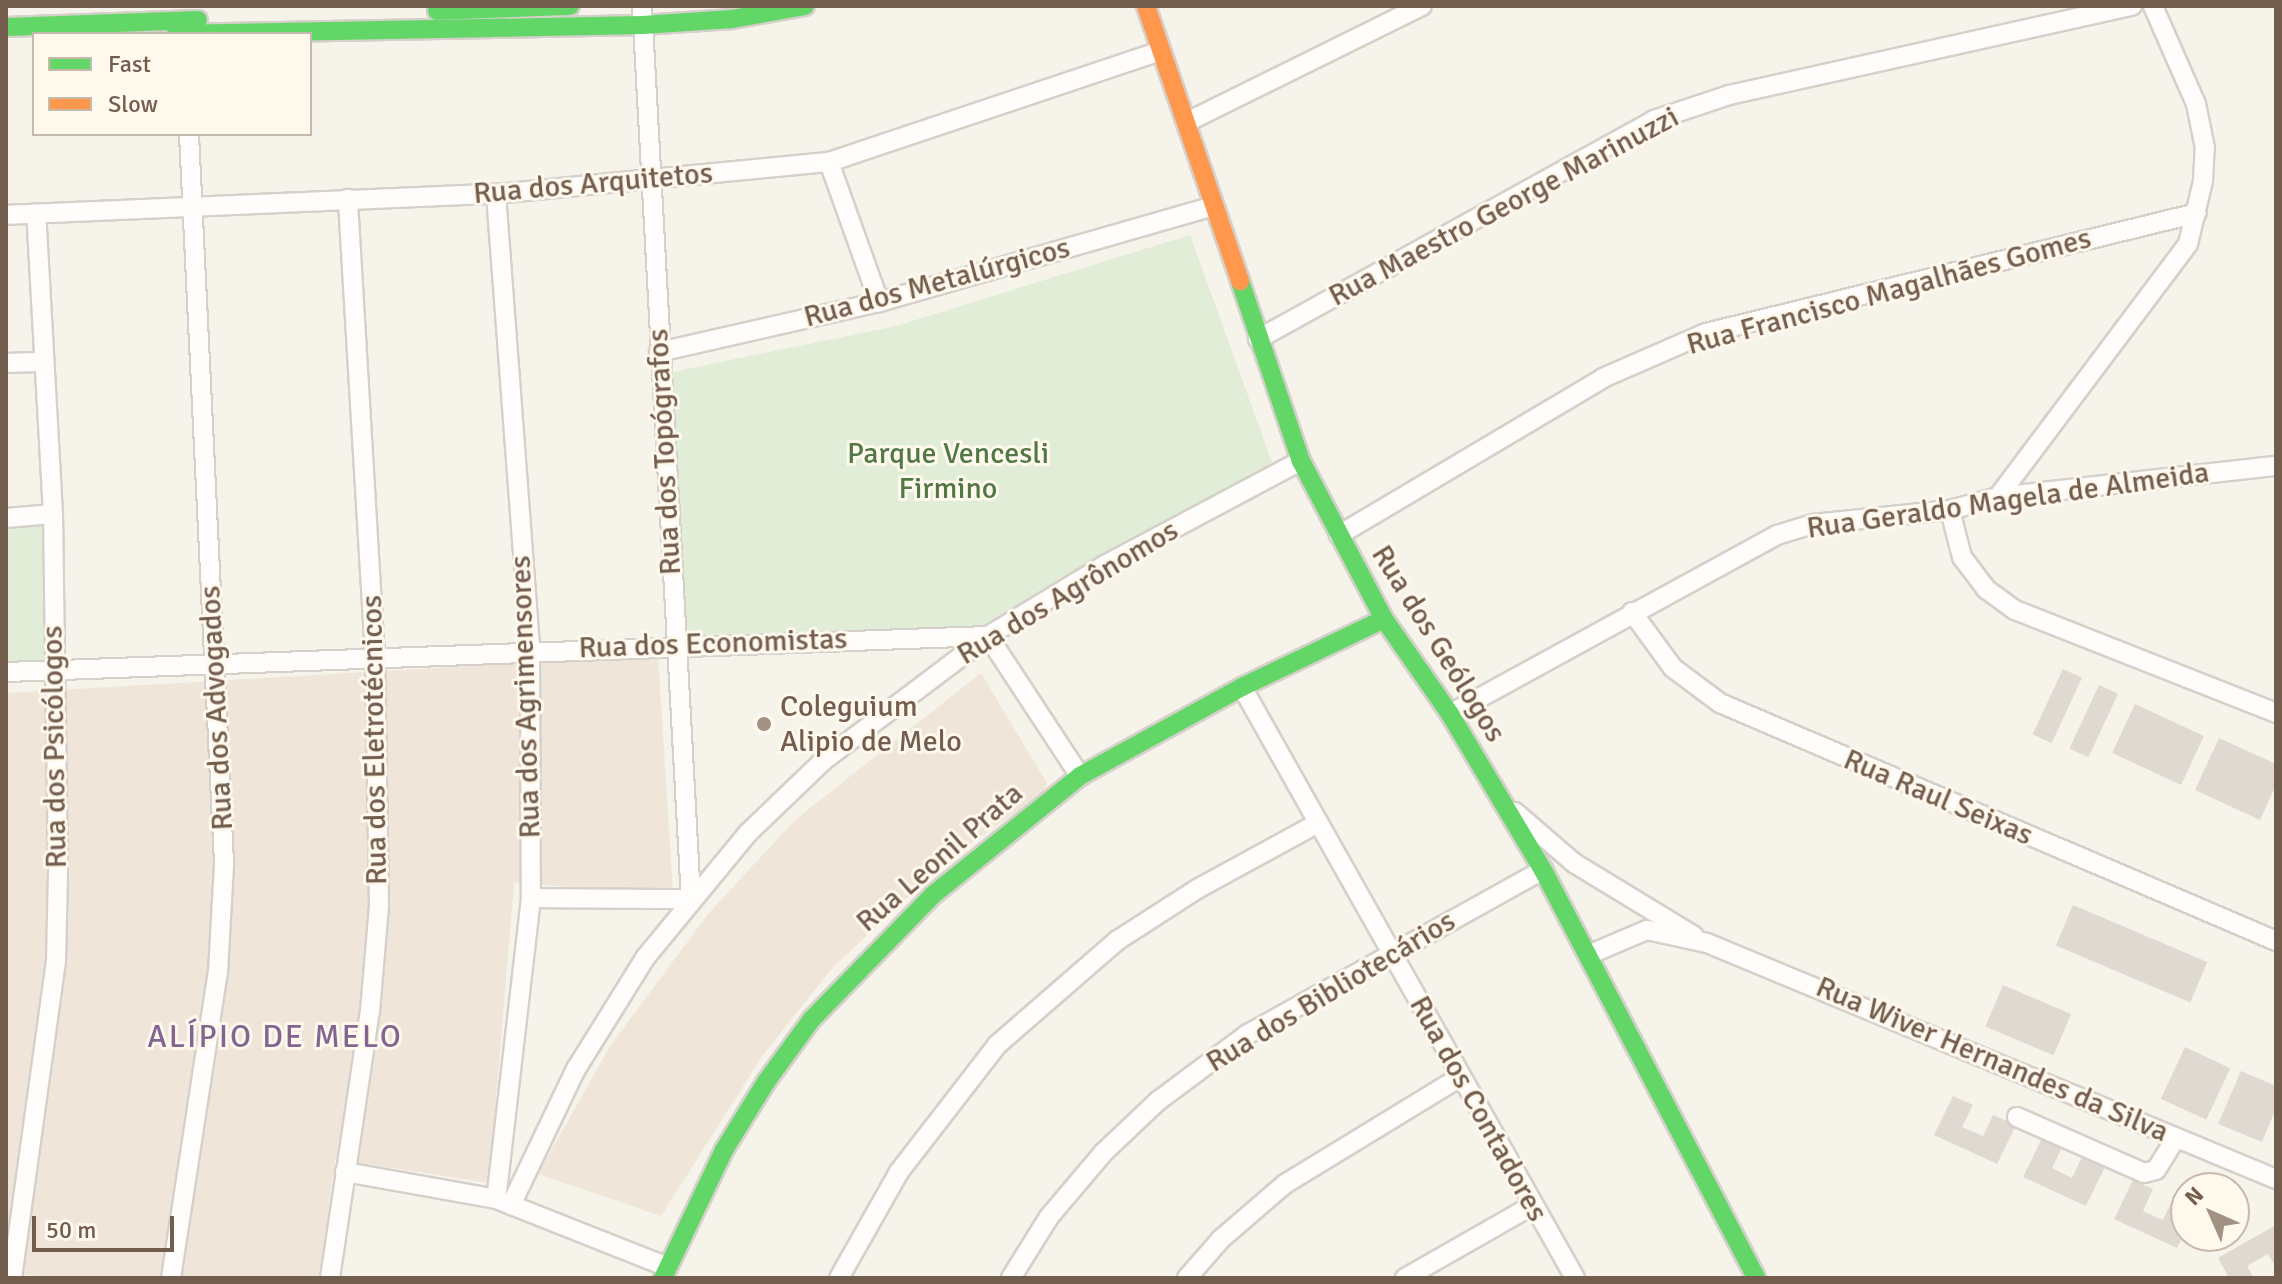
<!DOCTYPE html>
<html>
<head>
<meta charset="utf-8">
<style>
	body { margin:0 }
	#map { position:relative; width:2282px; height:1284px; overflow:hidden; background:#f6f3eb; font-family:Signika,sans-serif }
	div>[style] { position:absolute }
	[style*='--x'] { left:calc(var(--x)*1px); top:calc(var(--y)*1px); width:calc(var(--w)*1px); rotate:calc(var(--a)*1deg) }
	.residential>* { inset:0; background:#efe6d9 }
	.green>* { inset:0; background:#e2edd7 }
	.building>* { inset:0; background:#e0d9d1; transform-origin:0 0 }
	.roads { filter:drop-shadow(2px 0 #d5d0ca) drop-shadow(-2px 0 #d5d0ca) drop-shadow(0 2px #d5d0ca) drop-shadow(0 -2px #d5d0ca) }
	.street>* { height:18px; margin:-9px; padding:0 9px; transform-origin:9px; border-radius:9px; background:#fefdfc }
	.fast>* { height:18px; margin:-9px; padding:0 9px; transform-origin:9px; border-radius:9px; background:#63d668 }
	.slow>* { height:18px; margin:-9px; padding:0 9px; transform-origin:9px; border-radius:9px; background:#ff974d }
	.dots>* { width:22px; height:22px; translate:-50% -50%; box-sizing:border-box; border:4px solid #fef8ed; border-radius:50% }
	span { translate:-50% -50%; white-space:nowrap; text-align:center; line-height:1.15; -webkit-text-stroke:6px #fef8ed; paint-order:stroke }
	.street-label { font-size:30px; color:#735d4d }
	.park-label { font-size:30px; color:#527845 }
	.poi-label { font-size:30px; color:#735d4d }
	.left { translate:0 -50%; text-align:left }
	.neighbourhood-label { font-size:32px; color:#83658f; letter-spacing:2px }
	.frame { position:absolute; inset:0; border:8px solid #735d4d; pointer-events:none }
	.legend { position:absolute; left:32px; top:32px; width:280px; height:104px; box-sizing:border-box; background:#fef8ed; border:2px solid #c6baad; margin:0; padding:10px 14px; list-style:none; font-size:24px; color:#735d4d }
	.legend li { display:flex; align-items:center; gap:16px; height:40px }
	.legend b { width:40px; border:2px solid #c6baad }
	.north { position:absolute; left:2170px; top:1172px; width:80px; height:80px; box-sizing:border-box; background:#fef8ed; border:2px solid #c6baad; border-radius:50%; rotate:315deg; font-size:22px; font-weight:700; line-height:32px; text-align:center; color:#735d4d }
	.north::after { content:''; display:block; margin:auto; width:28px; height:36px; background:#a19284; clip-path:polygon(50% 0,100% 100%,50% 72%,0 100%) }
	.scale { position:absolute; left:32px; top:1216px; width:142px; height:36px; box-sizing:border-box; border:4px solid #735d4d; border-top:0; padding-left:10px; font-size:24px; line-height:28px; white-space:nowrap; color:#735d4d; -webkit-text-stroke:6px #fef8ed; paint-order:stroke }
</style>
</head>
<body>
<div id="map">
	<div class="residential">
		<div style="clip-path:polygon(658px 655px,673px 894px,514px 883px,489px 1183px,335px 1159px,320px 1278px,50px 1278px,6px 1272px,6px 693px)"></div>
		<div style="clip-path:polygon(981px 673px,1047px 783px,1043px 794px,952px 856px,834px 966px,763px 1055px,661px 1216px,538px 1174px,610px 1046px,709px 913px,795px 820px)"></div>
	</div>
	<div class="green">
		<div style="clip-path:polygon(1190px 235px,1273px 465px,988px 626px,684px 636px,672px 372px,896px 326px)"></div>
		<div style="clip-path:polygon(53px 514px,58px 665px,6px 672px,6px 518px)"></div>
	</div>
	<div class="building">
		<div style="left:2063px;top:669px;width:21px;height:72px;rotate:25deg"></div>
		<div style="left:2099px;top:685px;width:21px;height:70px;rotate:25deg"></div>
		<div style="left:2135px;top:704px;width:76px;height:54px;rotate:25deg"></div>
		<div style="clip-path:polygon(2219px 738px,2276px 764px,2276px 785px,2260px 820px,2195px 790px)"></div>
		<div style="left:2073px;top:905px;width:146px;height:44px;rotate:23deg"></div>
		<div style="left:2003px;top:985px;width:74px;height:45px;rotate:23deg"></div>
		<div style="left:2185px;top:1047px;width:50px;height:57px;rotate:25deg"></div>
		<div style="clip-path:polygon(2241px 1071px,2276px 1086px,2276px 1108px,2262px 1142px,2218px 1124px)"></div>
		<div style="clip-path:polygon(1953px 1096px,1973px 1105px,1962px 1127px,1983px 1136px,1993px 1115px,2016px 1125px,1997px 1164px,1934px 1135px)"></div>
		<div style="clip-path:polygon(2042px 1138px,2062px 1147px,2052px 1168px,2072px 1178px,2082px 1157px,2105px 1167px,2086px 1206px,2023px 1177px)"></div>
		<div style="clip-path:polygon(2133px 1180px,2153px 1189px,2143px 1211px,2163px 1220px,2173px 1199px,2186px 1205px,2186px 1230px,2177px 1248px,2114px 1219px)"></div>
		<div style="clip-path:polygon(2276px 1225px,2276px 1268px,2268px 1254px,2247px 1266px,2254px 1278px,2229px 1278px,2218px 1258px)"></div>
	</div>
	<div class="roads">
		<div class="street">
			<div style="--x:642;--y:6;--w:894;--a:86.86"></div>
			<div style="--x:1187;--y:122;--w:262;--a:-26.3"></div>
			<div style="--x:829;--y:162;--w:149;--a:70.3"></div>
			<div style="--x:496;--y:194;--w:457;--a:85.7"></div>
			<div style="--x:530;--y:650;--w:248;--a:89.8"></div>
			<div style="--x:531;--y:898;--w:303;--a:96.6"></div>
			<div style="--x:6;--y:215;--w:490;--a:-2.5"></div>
			<div style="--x:496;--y:194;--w:335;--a:-5.5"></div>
			<div style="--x:829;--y:162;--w:350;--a:-18.5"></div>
			<div style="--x:1258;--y:339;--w:453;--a:-28.9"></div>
			<div style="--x:1654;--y:120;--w:79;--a:-18.4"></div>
			<div style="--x:1729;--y:95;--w:413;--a:-12.5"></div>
			<div style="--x:659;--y:352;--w:226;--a:-12.8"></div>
			<div style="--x:879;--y:302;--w:348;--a:-16"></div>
			<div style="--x:6;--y:363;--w:38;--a:-2"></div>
			<div style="--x:1998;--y:497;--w:316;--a:-53.1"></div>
			<div style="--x:2188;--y:244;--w:65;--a:-76.6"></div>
			<div style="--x:2203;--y:181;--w:33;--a:-87"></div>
			<div style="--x:2205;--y:148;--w:45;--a:-101.6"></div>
			<div style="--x:2196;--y:104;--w:107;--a:-113.7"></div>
			<div style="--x:1950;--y:510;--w:49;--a:75.7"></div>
			<div style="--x:1962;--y:557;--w:40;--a:53"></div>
			<div style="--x:1986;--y:589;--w:36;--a:36"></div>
			<div style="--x:2015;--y:610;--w:281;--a:21.5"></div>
			<div style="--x:6;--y:518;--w:47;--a:-4.9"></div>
			<div style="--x:1339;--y:535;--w:307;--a:-30.7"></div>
			<div style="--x:1603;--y:378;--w:112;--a:-23.6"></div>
			<div style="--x:1706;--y:333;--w:505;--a:-13.73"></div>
			<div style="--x:1632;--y:612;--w:69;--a:53.8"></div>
			<div style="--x:1673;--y:668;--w:59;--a:36.7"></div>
			<div style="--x:1720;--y:703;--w:605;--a:23.17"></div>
			<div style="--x:988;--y:636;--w:168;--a:56.7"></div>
			<div style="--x:6;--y:672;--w:983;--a:-2.1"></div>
			<div style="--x:1242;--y:687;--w:678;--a:60.6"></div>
			<div style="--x:1450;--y:714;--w:373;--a:-28.7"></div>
			<div style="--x:1777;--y:535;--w:38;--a:-17"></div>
			<div style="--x:1813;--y:524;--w:138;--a:-5.8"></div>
			<div style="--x:1950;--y:510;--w:50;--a:-15.2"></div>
			<div style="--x:1998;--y:497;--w:280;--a:-6.4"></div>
			<div style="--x:1515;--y:812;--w:78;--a:40.8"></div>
			<div style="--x:1574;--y:863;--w:140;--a:31.3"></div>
			<div style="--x:531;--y:898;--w:160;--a:0.4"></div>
			<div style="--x:1588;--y:955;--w:64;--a:-23"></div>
			<div style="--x:1647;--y:930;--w:61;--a:12.2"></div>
			<div style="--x:1707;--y:943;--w:616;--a:22.53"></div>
			<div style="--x:2017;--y:1117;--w:139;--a:23.8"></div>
			<div style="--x:2144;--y:1173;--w:12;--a:-14"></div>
			<div style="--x:2156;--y:1170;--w:38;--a:-58"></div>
			<div style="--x:345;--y:1172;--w:153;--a:10.1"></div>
			<div style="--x:496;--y:1199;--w:185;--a:21.6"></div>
			<div style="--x:511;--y:1205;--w:151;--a:-64.5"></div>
			<div style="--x:576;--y:1069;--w:131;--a:-58.1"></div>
			<div style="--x:645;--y:958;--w:162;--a:-50.5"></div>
			<div style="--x:748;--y:833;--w:104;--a:-43.8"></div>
			<div style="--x:823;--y:761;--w:207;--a:-37.1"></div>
			<div style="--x:988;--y:636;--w:137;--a:-31.3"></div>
			<div style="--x:1105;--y:565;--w:222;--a:-28"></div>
			<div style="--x:12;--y:1278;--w:320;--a:-82.1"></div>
			<div style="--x:56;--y:961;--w:90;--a:-88.7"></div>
			<div style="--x:58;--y:871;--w:357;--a:-90.8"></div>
			<div style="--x:53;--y:514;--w:301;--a:-93.2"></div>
			<div style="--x:171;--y:1278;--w:310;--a:-81.3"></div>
			<div style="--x:218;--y:972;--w:109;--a:-86.8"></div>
			<div style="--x:224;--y:863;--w:730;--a:-92.75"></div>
			<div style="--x:330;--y:1278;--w:270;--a:-81.5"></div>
			<div style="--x:370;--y:1011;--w:105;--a:-85.1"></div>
			<div style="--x:379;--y:906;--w:250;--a:-90.9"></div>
			<div style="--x:375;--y:656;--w:458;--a:-93.4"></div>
			<div style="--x:839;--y:1278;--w:122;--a:-60.5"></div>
			<div style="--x:899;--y:1172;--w:160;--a:-52.3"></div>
			<div style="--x:997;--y:1045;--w:160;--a:-41"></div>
			<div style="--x:1118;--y:940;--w:94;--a:-32.8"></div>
			<div style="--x:1197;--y:889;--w:138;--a:-28.6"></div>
			<div style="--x:1011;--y:1278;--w:72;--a:-58.1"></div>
			<div style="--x:1049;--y:1217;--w:84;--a:-49.8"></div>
			<div style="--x:1103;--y:1153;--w:76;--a:-43.4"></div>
			<div style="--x:1158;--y:1101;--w:112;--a:-36.7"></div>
			<div style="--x:1248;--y:1034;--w:338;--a:-29.1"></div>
			<div style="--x:1187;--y:1278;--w:52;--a:-48.9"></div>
			<div style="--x:1221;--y:1239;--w:84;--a:-40.7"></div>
			<div style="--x:1285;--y:1184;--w:205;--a:-31.4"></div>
			<div style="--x:1405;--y:1278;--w:145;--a:-29.7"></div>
		</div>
		<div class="fast">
			<div style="--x:437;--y:11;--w:133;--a:-2.2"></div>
			<div style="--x:6;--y:27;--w:192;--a:-2.1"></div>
			<div style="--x:176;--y:34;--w:467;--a:-1.1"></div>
			<div style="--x:643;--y:25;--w:89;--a:-3.9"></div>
			<div style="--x:732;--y:19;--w:74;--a:-10.1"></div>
			<div style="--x:1240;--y:281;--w:190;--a:71.3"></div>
			<div style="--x:1301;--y:461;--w:178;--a:62.3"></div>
			<div style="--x:1384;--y:619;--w:116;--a:55.2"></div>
			<div style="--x:1450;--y:714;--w:182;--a:59.2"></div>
			<div style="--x:1543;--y:870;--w:460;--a:62.4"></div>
			<div style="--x:663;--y:1278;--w:142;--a:-64.5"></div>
			<div style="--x:724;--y:1150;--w:80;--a:-58.3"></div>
			<div style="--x:766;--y:1082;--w:78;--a:-53.9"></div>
			<div style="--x:812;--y:1019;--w:175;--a:-45.7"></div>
			<div style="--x:934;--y:894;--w:188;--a:-38.9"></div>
			<div style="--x:1080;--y:776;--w:185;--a:-28.8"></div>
			<div style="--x:1242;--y:687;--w:157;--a:-25.6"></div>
		</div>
		<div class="slow">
			<div style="--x:1146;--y:6;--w:291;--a:71.1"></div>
		</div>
	</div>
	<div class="dots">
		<div style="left:764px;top:724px;background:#a19284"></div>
	</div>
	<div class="street-label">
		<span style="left:593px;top:184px;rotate:-5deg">Rua dos Arquitetos</span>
		<span style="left:1504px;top:207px;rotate:-28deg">Rua Maestro George Marinuzzi</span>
		<span style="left:937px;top:283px;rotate:-15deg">Rua dos Metalúrgicos</span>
		<span style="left:1889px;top:292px;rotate:-15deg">Rua Francisco Magalhães Gomes</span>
		<span style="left:665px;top:452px;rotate:-93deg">Rua dos Topógrafos</span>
		<span style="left:2008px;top:501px;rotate:-8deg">Rua Geraldo Magela de Almeida</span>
		<span style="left:1068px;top:593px;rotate:-31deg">Rua dos Agrônomos</span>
		<span style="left:713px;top:644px;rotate:-2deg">Rua dos Economistas</span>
		<span style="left:1438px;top:644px;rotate:58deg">Rua dos Geólogos</span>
		<span style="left:526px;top:697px;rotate:-92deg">Rua dos Agrimensores</span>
		<span style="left:217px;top:708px;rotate:-93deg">Rua dos Advogados</span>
		<span style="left:375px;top:740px;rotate:-91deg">Rua dos Eletrotécnicos</span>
		<span style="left:55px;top:747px;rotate:-91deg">Rua dos Psicólogos</span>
		<span style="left:1938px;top:798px;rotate:23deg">Rua Raul Seixas</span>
		<span style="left:940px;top:858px;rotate:-41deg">Rua Leonil Prata</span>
		<span style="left:1331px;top:992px;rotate:-31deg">Rua dos Bibliotecários</span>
		<span style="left:1992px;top:1060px;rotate:23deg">Rua Wiver Hernandes da Silva</span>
		<span style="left:1478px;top:1109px;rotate:61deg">Rua dos Contadores</span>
	</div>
	<div class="park-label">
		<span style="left:948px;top:471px">Parque Vencesli<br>Firmino</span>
	</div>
	<div class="poi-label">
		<span class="left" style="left:780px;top:724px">Coleguium<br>Alipio de Melo</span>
	</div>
	<div class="neighbourhood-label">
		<span style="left:275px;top:1037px">ALÍPIO DE MELO</span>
	</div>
	<div class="frame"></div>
	<ul class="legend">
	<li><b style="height:10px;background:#63d668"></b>Fast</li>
	<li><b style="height:10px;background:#ff974d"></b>Slow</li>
	</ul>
	<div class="north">N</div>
	<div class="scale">50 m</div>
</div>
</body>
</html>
